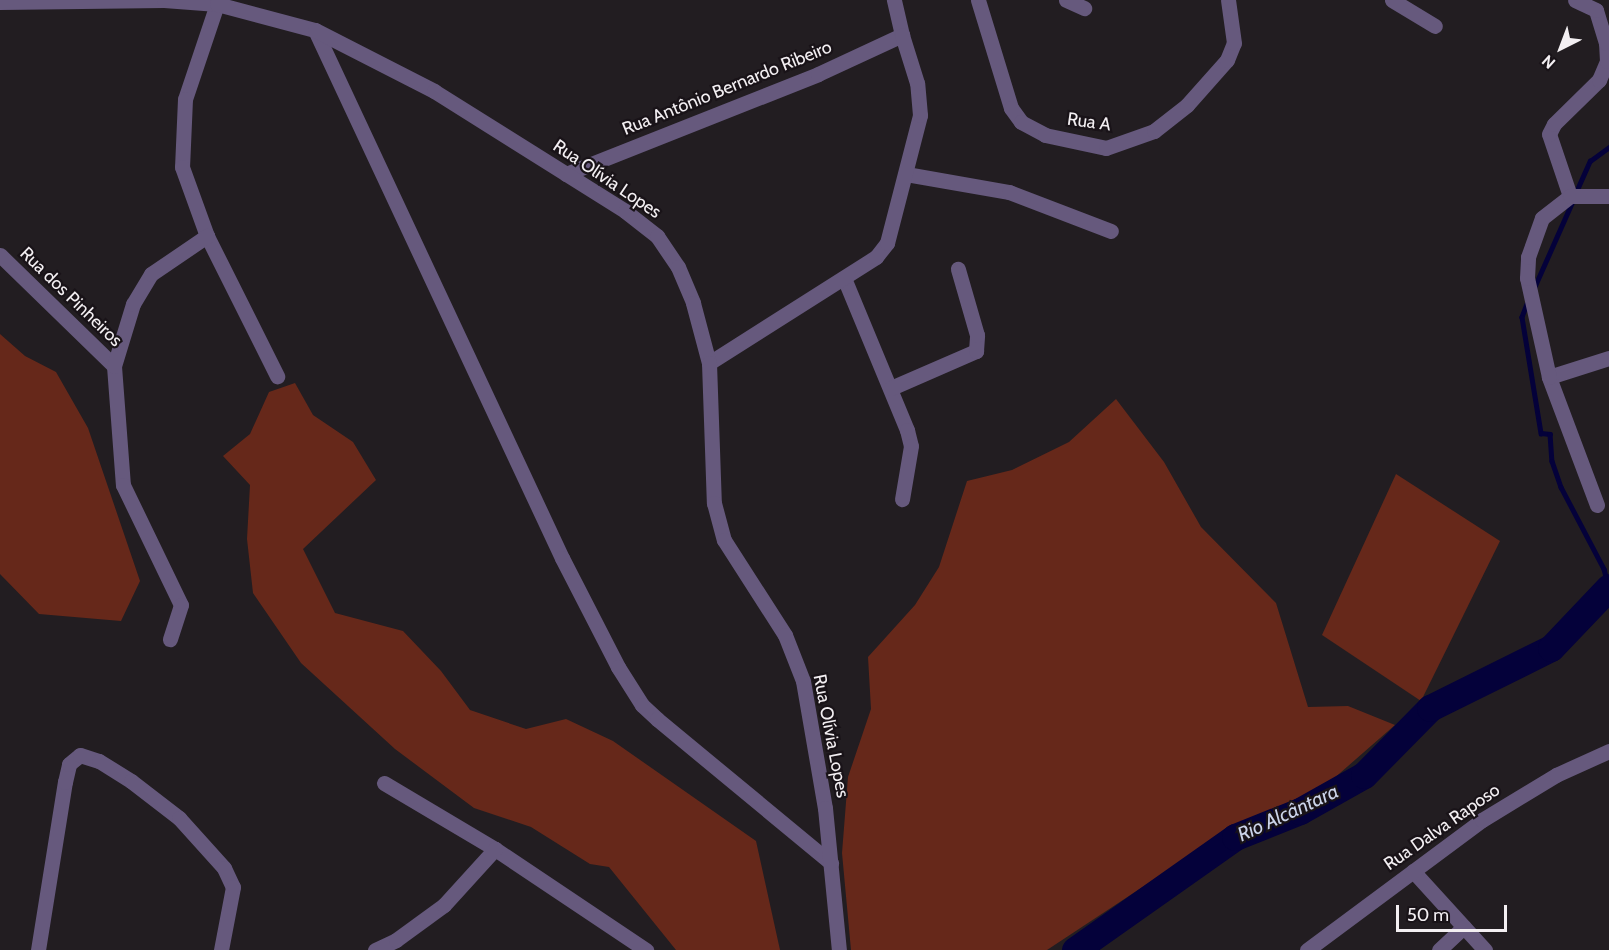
<!DOCTYPE html>
<html>
<head>
<meta charset="utf-8">
<style>
	body { margin:0 }
	#map { position:relative; width:1609px; height:950px; overflow:hidden; background:#221d21; font-family:Cabin,sans-serif }
	div>[style] { position:absolute }
	[style*='--x'] { left:calc(var(--x)*1px); top:calc(var(--y)*1px); width:calc(var(--w)*1px); rotate:calc(var(--a)*1deg) }
	.green>* { inset:0; background:#66281a }
	.stream>* { height:4.5px; margin:-2.25px; padding:0 2.25px; transform-origin:2.25px; border-radius:2.25px; background:#04013a }
	.river>* { height:27px; margin:-13.5px; padding:0 13.5px; transform-origin:13.5px; border-radius:13.5px; background:#04013a }
	.minor>* { height:15px; margin:-7.5px; padding:0 7.5px; transform-origin:7.5px; border-radius:7.5px; background:#66597d }
	.tertiary>* { height:15px; margin:-7.5px; padding:0 7.5px; transform-origin:7.5px; border-radius:7.5px; background:#66597d }
	span { translate:-50% -50%; white-space:nowrap; text-align:center; line-height:1.15; -webkit-text-stroke:4.5px #191318; paint-order:stroke }
	.street-label { font-size:18px; color:#f3eff2 }
	.water-label { font-size:20px; color:#ccd4ea; font-style:italic }
	.north { position:absolute; left:1531px; top:18px; width:60px; height:60px; -webkit-text-stroke:4px #191318; paint-order:stroke; rotate:222deg; font-size:16px; font-weight:700; line-height:24px; text-align:center; color:#f3eff2 }
	.north::after { content:''; display:block; margin:auto; width:21px; height:27px; background:#f3eff2; clip-path:polygon(50% 0,100% 100%,50% 72%,0 100%) }
	.scale { position:absolute; left:1396px; top:905px; width:111px; height:27px; box-sizing:border-box; border:3px solid #f3eff2; border-top:0; padding-left:8px; font-size:18px; line-height:21px; white-space:nowrap; color:#f3eff2; -webkit-text-stroke:4px #191318; paint-order:stroke }
</style>
</head>
<body>
<div id="map">
	<div class="green">
		<div style="clip-path:polygon(0 334px,25px 356px,56px 372px,88px 428px,140px 581px,121px 621px,39px 614px,0 574px)"></div>
		<div style="clip-path:polygon(295px 383px,313px 415px,353px 442px,376px 480px,303px 549px,335px 613px,403px 631px,441px 671px,470px 710px,526px 729px,566px 719px,613px 741px,756px 841px,780px 950px,676px 950px,609px 867px,590px 864px,531px 827px,474px 808px,395px 749px,301px 663px,253px 593px,247px 539px,250px 485px,223px 456px,250px 434px,269px 392px)"></div>
		<div style="clip-path:polygon(1116px 399px,1164px 462px,1201px 527px,1276px 603px,1308px 707px,1348px 706px,1395px 725px,1324px 787px,1229px 830px,1047px 950px,851px 950px,842px 853px,848px 777px,871px 709px,868px 657px,915px 605px,939px 567px,967px 481px,1012px 470px,1069px 442px)"></div>
		<div style="clip-path:polygon(1396px 474px,1500px 541px,1421px 701px,1322px 635px)"></div>
	</div>
	<div class="stream">
		<div style="--x:1576;--y:192;--w:34;--a:-66"></div>
		<div style="--x:1590;--y:161;--w:24;--a:-36"></div>
		<div style="--x:1534;--y:288;--w:96;--a:-66.1"></div>
		<div style="--x:1527;--y:304;--w:14;--a:111"></div>
		<div style="--x:1522;--y:317;--w:118;--a:80.7"></div>
		<div style="--x:1541;--y:433;--w:9;--a:6"></div>
		<div style="--x:1550;--y:434;--w:27;--a:86"></div>
		<div style="--x:1552;--y:461;--w:28;--a:71"></div>
		<div style="--x:1561;--y:487;--w:93;--a:62.3"></div>
		<div style="--x:1604;--y:569;--w:20;--a:75"></div>
	</div>
	<div class="river">
		<div style="--x:1075;--y:950;--w:196;--a:-35.2"></div>
		<div style="--x:1235;--y:837;--w:70;--a:-21.8"></div>
		<div style="--x:1300;--y:811;--w:73;--a:-29.4"></div>
		<div style="--x:1364;--y:775;--w:94;--a:-45.4"></div>
		<div style="--x:1430;--y:708;--w:135;--a:-26.4"></div>
		<div style="--x:1551;--y:648;--w:84;--a:-46.4"></div>
	</div>
	<div class="minor">
		<div style="--x:978;--y:0;--w:113;--a:73"></div>
		<div style="--x:1011;--y:108;--w:17;--a:54"></div>
		<div style="--x:1021;--y:122;--w:27;--a:28"></div>
		<div style="--x:1045;--y:135;--w:62;--a:12"></div>
		<div style="--x:1106;--y:148;--w:51;--a:-19.5"></div>
		<div style="--x:1154;--y:131;--w:42;--a:-38.2"></div>
		<div style="--x:1187;--y:105;--w:60;--a:-48.4"></div>
		<div style="--x:1227;--y:60;--w:18;--a:-68"></div>
		<div style="--x:1234;--y:43;--w:43;--a:-97.9"></div>
		<div style="--x:1066;--y:0;--w:20;--a:24"></div>
		<div style="--x:1392;--y:0;--w:50;--a:31.2"></div>
		<div style="--x:217;--y:4;--w:100;--a:108.6"></div>
		<div style="--x:185;--y:99;--w:68;--a:92.5"></div>
		<div style="--x:182;--y:167;--w:73;--a:70.1"></div>
		<div style="--x:207;--y:236;--w:157;--a:63.4"></div>
		<div style="--x:315;--y:30;--w:583;--a:64.93"></div>
		<div style="--x:562;--y:558;--w:123;--a:62.8"></div>
		<div style="--x:618;--y:667;--w:45;--a:57.7"></div>
		<div style="--x:642;--y:705;--w:21;--a:43"></div>
		<div style="--x:657;--y:719;--w:226;--a:39.6"></div>
		<div style="--x:566;--y:174;--w:271;--a:-21.6"></div>
		<div style="--x:818;--y:74;--w:93;--a:-24.9"></div>
		<div style="--x:902;--y:35;--w:36;--a:-103"></div>
		<div style="--x:906;--y:174;--w:105;--a:9.9"></div>
		<div style="--x:1009;--y:192;--w:109;--a:20.9"></div>
		<div style="--x:1570;--y:196;--w:65;--a:-108.7"></div>
		<div style="--x:1549;--y:134;--w:11;--a:-63"></div>
		<div style="--x:1554;--y:124;--w:63;--a:-44.4"></div>
		<div style="--x:1599;--y:80;--w:21;--a:-67"></div>
		<div style="--x:1607;--y:61;--w:18;--a:-93"></div>
		<div style="--x:1606;--y:43;--w:34;--a:-107"></div>
		<div style="--x:1596;--y:10;--w:23;--a:-155"></div>
		<div style="--x:0;--y:255;--w:159;--a:44.2"></div>
		<div style="--x:114;--y:366;--w:119;--a:85.7"></div>
		<div style="--x:123;--y:485;--w:133;--a:64.2"></div>
		<div style="--x:181;--y:605;--w:36;--a:108"></div>
		<div style="--x:844;--y:278;--w:165;--a:67.5"></div>
		<div style="--x:907;--y:430;--w:16;--a:76"></div>
		<div style="--x:911;--y:446;--w:54;--a:99.6"></div>
		<div style="--x:709;--y:363;--w:198;--a:-32.4"></div>
		<div style="--x:876;--y:257;--w:18;--a:-52"></div>
		<div style="--x:887;--y:243;--w:132;--a:-75.5"></div>
		<div style="--x:920;--y:115;--w:32;--a:-95"></div>
		<div style="--x:917;--y:83;--w:50;--a:-107.4"></div>
		<div style="--x:114;--y:366;--w:65;--a:-73"></div>
		<div style="--x:133;--y:304;--w:35;--a:-59"></div>
		<div style="--x:151;--y:274;--w:68;--a:-34.2"></div>
		<div style="--x:1549;--y:377;--w:63;--a:-17.6"></div>
		<div style="--x:891;--y:388;--w:93;--a:-23.5"></div>
		<div style="--x:976;--y:351;--w:16;--a:-86"></div>
		<div style="--x:977;--y:335;--w:69;--a:-106.1"></div>
		<div style="--x:1597;--y:505;--w:137;--a:-110.6"></div>
		<div style="--x:1549;--y:377;--w:101;--a:-102.5"></div>
		<div style="--x:1527;--y:278;--w:21;--a:-87"></div>
		<div style="--x:1528;--y:257;--w:41;--a:-70.3"></div>
		<div style="--x:1542;--y:218;--w:36;--a:-38"></div>
		<div style="--x:1570;--y:196;--w:39;--a:0"></div>
		<div style="--x:384;--y:783;--w:129;--a:30.7"></div>
		<div style="--x:495;--y:849;--w:182;--a:33.8"></div>
		<div style="--x:1413;--y:871;--w:107;--a:47.7"></div>
		<div style="--x:38;--y:950;--w:170;--a:-80.9"></div>
		<div style="--x:65;--y:782;--w:18;--a:-77"></div>
		<div style="--x:69;--y:764;--w:14;--a:-39"></div>
		<div style="--x:80;--y:755;--w:20;--a:18"></div>
		<div style="--x:99;--y:761;--w:38;--a:32"></div>
		<div style="--x:131;--y:781;--w:61;--a:37.6"></div>
		<div style="--x:179;--y:818;--w:67;--a:48"></div>
		<div style="--x:224;--y:868;--w:21;--a:65"></div>
		<div style="--x:233;--y:887;--w:64;--a:100.8"></div>
		<div style="--x:375;--y:950;--w:23;--a:-25"></div>
		<div style="--x:396;--y:940;--w:59;--a:-36.1"></div>
		<div style="--x:444;--y:905;--w:76;--a:-47.7"></div>
		<div style="--x:1439;--y:950;--w:34;--a:-43"></div>
	</div>
	<div class="tertiary">
		<div style="--x:0;--y:2;--w:164;--a:-0.7"></div>
		<div style="--x:164;--y:0;--w:53;--a:4.3"></div>
		<div style="--x:217;--y:4;--w:101;--a:14.9"></div>
		<div style="--x:315;--y:30;--w:134;--a:27.1"></div>
		<div style="--x:434;--y:91;--w:226;--a:32.1"></div>
		<div style="--x:625;--y:211;--w:41;--a:38"></div>
		<div style="--x:657;--y:236;--w:37;--a:56"></div>
		<div style="--x:678;--y:267;--w:39;--a:67"></div>
		<div style="--x:693;--y:303;--w:62;--a:75.1"></div>
		<div style="--x:709;--y:363;--w:140;--a:88"></div>
		<div style="--x:714;--y:503;--w:38;--a:75"></div>
		<div style="--x:724;--y:540;--w:113;--a:57.3"></div>
		<div style="--x:785;--y:635;--w:49;--a:68.6"></div>
		<div style="--x:803;--y:681;--w:129;--a:80.2"></div>
		<div style="--x:825;--y:808;--w:143;--a:84.4"></div>
		<div style="--x:1307;--y:950;--w:218;--a:-36.6"></div>
		<div style="--x:1482;--y:820;--w:87;--a:-31.3"></div>
		<div style="--x:1556;--y:775;--w:58;--a:-24.4"></div>
	</div>
	<div class="street-label">
		<span style="left:727px;top:88px;rotate:-22deg">Rua Antônio Bernardo Ribeiro</span>
		<span style="left:1089px;top:122px;rotate:8deg">Rua A</span>
		<span style="left:607px;top:179px;rotate:34deg">Rua Olívia Lopes</span>
		<span style="left:71px;top:297px;rotate:44deg">Rua dos Pinheiros</span>
		<span style="left:831px;top:736px;rotate:79deg">Rua Olívia Lopes</span>
		<span style="left:1442px;top:827px;rotate:-35deg">Rua Dalva Raposo</span>
	</div>
	<div class="water-label">
		<span style="left:1288px;top:813px;rotate:-25deg">Rio Alcântara</span>
	</div>
	<div class="north">N</div>
	<div class="scale">50 m</div>
</div>
</body>
</html>
